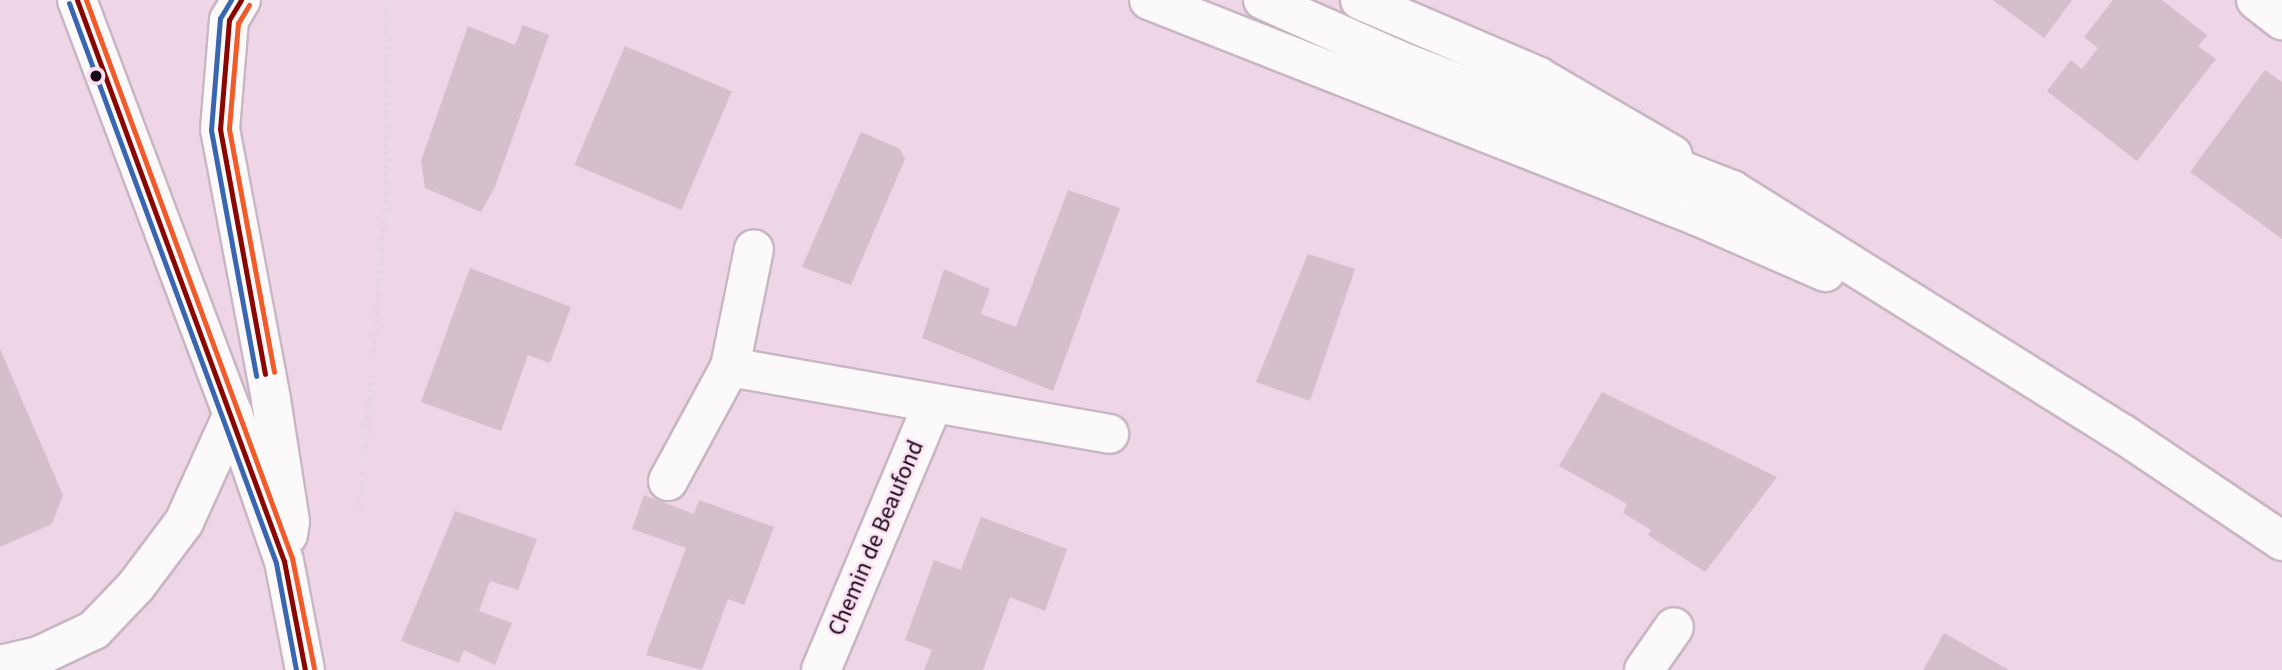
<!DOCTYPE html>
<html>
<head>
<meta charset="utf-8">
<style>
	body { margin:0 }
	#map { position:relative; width:2282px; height:670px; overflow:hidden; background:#eed6e7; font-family:"Source Sans 3",sans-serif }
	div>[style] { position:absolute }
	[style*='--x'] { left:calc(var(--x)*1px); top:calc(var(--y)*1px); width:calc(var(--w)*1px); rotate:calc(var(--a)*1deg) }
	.building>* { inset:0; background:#d4bfca; transform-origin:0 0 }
	.path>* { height:4.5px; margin-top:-2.25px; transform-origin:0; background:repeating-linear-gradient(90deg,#dfd7dd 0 2px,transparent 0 7px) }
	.roads { filter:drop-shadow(2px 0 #c9b6c3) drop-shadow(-2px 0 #c9b6c3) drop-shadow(0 2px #c9b6c3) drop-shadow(0 -2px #c9b6c3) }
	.minor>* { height:38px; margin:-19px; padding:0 19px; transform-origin:19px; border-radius:19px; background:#fcf9fb }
	.major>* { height:38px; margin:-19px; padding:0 19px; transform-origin:19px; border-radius:19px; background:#fcf9fb }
	.bus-1>* { height:5px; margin:-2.5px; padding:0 2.5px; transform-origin:2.5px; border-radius:2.5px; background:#890700 }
	.bus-2>* { height:5px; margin:-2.5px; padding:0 2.5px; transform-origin:2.5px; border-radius:2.5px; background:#3866b0 }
	.bus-3>* { height:5px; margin:-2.5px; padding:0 2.5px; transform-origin:2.5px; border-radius:2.5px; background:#f15a29 }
	.dots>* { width:19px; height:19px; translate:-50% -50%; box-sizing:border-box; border:4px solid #fbdff2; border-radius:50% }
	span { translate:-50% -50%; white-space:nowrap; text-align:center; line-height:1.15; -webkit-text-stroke:5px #fbdff2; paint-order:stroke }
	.street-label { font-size:24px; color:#190a15 }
</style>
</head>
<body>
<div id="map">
	<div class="building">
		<div style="clip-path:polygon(1993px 0,2072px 0,2044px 38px)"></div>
		<div style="clip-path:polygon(2113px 0,2162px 0,2207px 35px,2198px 46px,2216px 59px,2137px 161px,2047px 91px,2071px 60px,2082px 69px,2098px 48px,2084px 37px)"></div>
		<div style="clip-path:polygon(523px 25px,549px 35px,495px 187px,481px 212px,425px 188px,421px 161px,468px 26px,515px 45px)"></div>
		<div style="left:625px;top:46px;width:116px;height:129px;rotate:23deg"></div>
		<div style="clip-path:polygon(2265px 70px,2282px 82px,2282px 239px,2190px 172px)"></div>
		<div style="clip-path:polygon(861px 132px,900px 149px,905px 159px,851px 285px,802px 267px)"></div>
		<div style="clip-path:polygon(1068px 190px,1120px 208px,1053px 391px,922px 338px,944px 269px,990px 289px,981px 314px,1016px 327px)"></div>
		<div style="clip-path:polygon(1308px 254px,1355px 269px,1310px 401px,1256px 382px)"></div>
		<div style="clip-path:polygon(470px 268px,571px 307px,550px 363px,528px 355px,501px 431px,421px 402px)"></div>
		<div style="clip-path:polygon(0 349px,63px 495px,52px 524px,0 547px)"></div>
		<div style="clip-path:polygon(1602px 392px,1777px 477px,1705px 572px,1648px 535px,1651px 530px,1623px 513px,1627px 504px,1559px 466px)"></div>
		<div style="clip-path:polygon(644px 495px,694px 514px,699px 500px,774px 527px,744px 605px,728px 599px,702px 670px,646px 655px,686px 548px,632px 529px)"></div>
		<div style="clip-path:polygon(455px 511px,537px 539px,518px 590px,490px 581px,479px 611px,512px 623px,495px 665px,464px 650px,459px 663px,401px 641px)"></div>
		<div style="clip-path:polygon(981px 517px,1067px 549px,1045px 611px,1010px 597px,983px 670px,924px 670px,932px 650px,905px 640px,934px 560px,961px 570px)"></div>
		<div style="clip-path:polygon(1944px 633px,2009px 670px,1923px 670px)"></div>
	</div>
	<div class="path">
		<div style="--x:360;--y:510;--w:315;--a:-85.3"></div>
		<div style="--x:386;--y:196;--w:196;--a:-89.7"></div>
	</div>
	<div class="roads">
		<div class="minor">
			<div style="--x:1360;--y:0;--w:193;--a:23.2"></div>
			<div style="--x:1537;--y:76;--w:157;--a:30.2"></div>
			<div style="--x:2256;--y:0;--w:33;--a:38"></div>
			<div style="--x:730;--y:367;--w:385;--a:10"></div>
			<div style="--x:668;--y:481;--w:130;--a:-61.5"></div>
			<div style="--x:730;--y:367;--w:120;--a:-78.5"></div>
			<div style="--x:0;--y:665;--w:40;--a:-13"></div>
			<div style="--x:39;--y:656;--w:61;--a:-25.3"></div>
			<div style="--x:94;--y:630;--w:61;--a:-46.3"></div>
			<div style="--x:136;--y:586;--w:80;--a:-53.1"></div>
			<div style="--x:184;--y:522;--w:119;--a:-65.6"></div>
			<div style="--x:821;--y:670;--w:286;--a:-67.2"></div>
			<div style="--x:1644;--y:670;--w:52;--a:-55.1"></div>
		</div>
		<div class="major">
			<div style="--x:77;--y:0;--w:442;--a:69.4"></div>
			<div style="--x:233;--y:414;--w:156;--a:70.9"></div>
			<div style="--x:284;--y:561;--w:111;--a:79.1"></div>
			<div style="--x:241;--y:0;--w:23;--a:121"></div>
			<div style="--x:229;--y:20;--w:109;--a:94.7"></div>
			<div style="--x:220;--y:129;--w:276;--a:79.3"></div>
			<div style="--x:271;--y:400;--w:123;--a:81.1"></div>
			<div style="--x:290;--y:522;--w:13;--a:99"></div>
			<div style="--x:1149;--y:0;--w:589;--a:21.51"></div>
			<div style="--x:1697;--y:216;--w:140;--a:23.6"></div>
			<div style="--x:1263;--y:0;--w:145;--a:23.9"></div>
			<div style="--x:1396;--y:59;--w:361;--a:21.3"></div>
			<div style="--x:1732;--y:190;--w:461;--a:32"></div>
			<div style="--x:2123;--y:434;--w:192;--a:33.9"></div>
		</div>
	</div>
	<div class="bus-1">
		<div style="--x:77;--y:0;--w:598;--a:69.75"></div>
		<div style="--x:284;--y:561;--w:111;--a:79.1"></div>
		<div style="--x:241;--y:0;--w:23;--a:121"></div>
		<div style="--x:229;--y:20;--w:109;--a:94.7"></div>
		<div style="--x:220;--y:129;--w:249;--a:79.6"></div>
	</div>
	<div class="bus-2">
		<div style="--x:231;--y:0;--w:21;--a:121"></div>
		<div style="--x:220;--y:18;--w:112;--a:94.6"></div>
		<div style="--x:211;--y:130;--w:250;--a:79.6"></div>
		<div style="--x:69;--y:3;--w:597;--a:69.71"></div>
		<div style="--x:276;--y:563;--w:109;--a:79.4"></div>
	</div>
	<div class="bus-3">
		<div style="--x:86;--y:0;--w:595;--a:69.74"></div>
		<div style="--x:292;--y:558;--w:112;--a:78.7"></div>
		<div style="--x:249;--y:5;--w:21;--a:121"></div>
		<div style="--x:238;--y:23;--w:106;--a:94.9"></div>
		<div style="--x:229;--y:129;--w:247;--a:79.5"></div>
	</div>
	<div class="dots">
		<div style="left:96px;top:76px;background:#190a15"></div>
	</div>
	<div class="street-label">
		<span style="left:876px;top:538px;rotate:-67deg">Chemin de Beaufond</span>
	</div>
</div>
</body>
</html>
